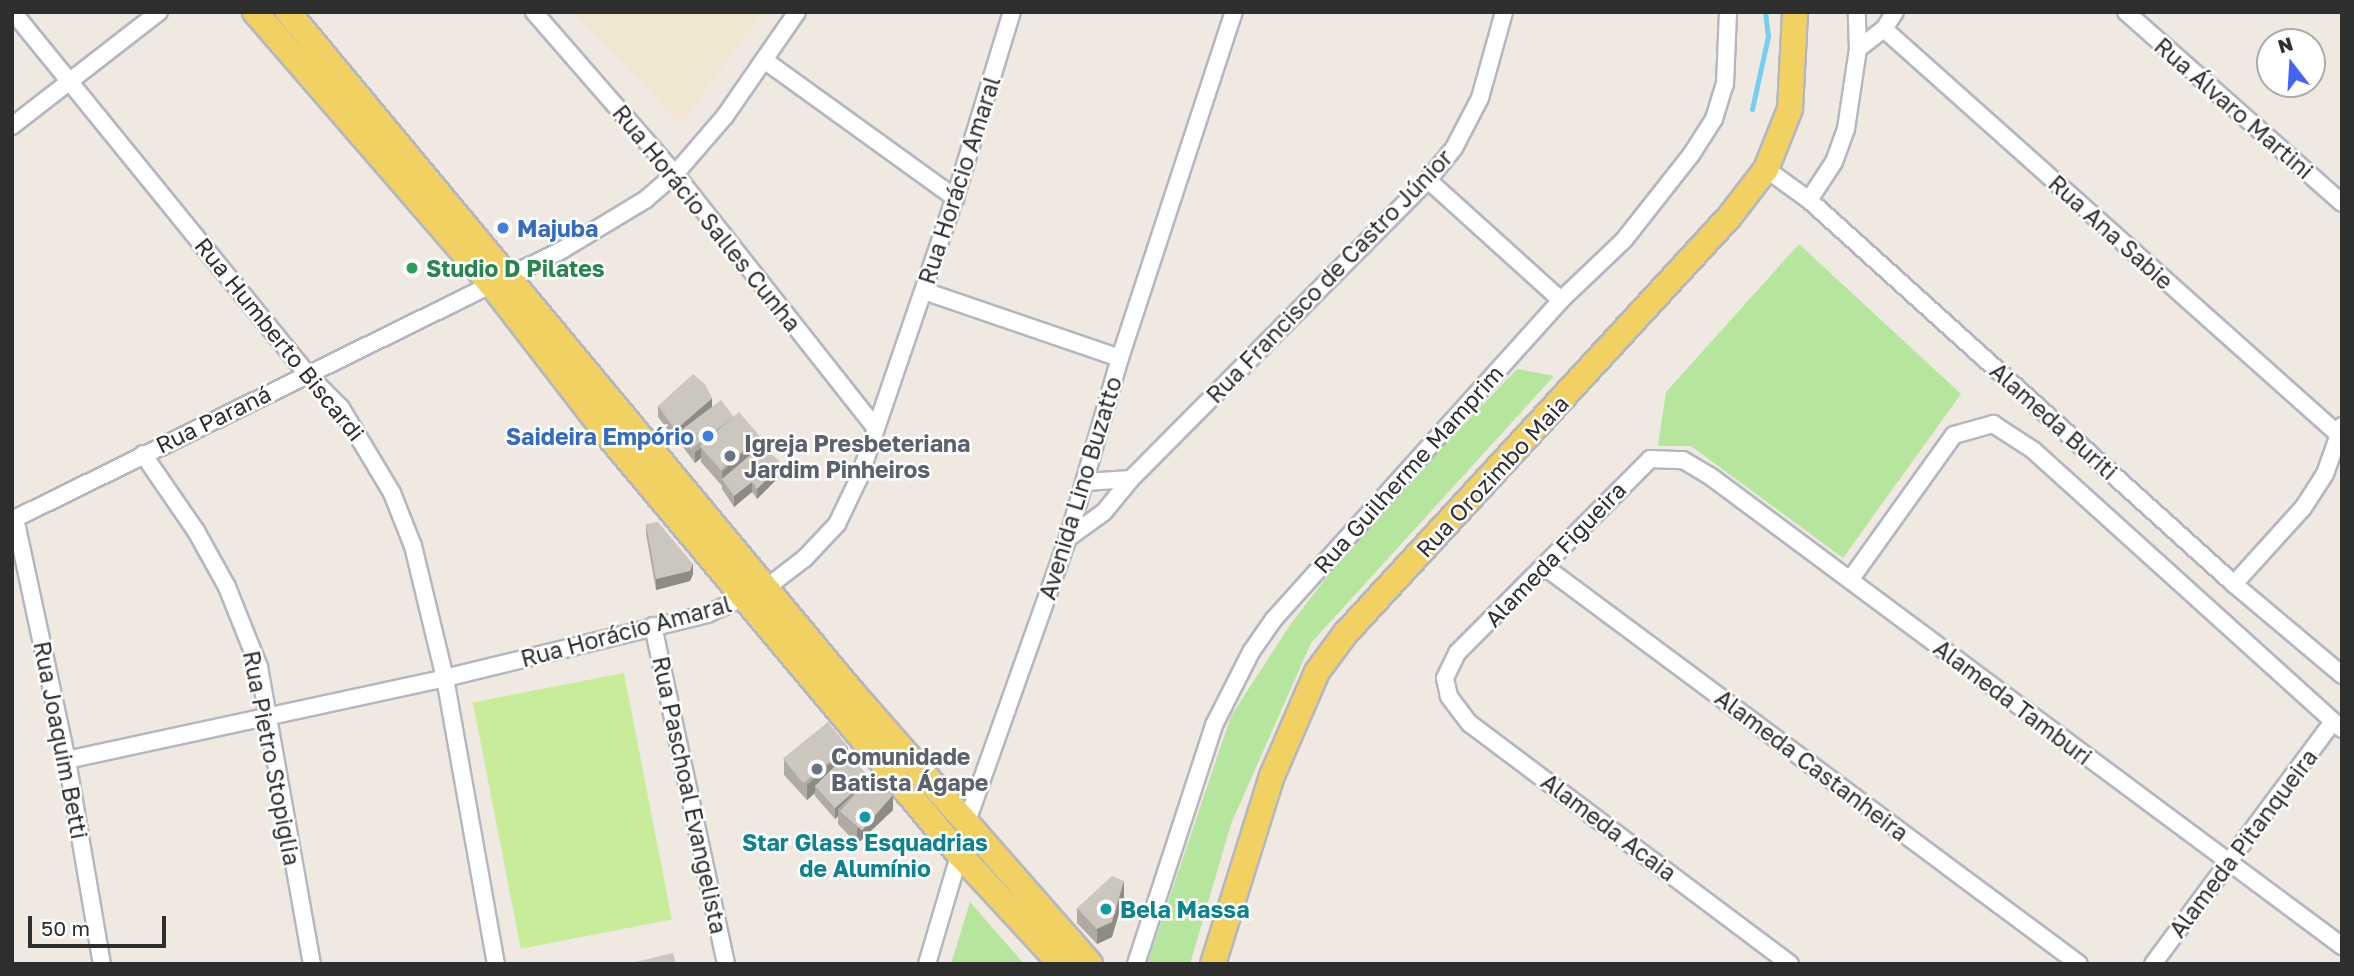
<!DOCTYPE html>
<html>
<head>
<meta charset="utf-8">
<style>
	body { margin:0 }
	#map { position:relative; width:2354px; height:976px; overflow:hidden; background:#efe9e1; font-family:"Golos Text",sans-serif }
	div>[style] { position:absolute }
	[style*='--x'] { left:calc(var(--x)*1px); top:calc(var(--y)*1px); width:calc(var(--w)*1px); rotate:calc(var(--a)*1deg) }
	.education>* { inset:0; background:#f0e6d1 }
	.green>* { inset:0; background:#b6e59e }
	.pitch>* { inset:0; background:#c9ec9a; transform-origin:0 0 }
	.stream>* { height:5px; margin:-2.5px; padding:0 2.5px; transform-origin:2.5px; border-radius:2.5px; background:#75cff0 }
	.roads { filter:drop-shadow(2px 0 #b4b7c1) drop-shadow(-2px 0 #b4b7c1) drop-shadow(0 2px #b4b7c1) drop-shadow(0 -2px #b4b7c1) }
	.street>* { height:16px; margin:-8px; padding:0 8px; transform-origin:8px; border-radius:8px; background:#fff }
	.primary>* { height:24px; margin:-12px; padding:0 12px; transform-origin:12px; border-radius:12px; background:#f2d163 }
	.wall>* { inset:0; background:#afaba4 }
	.shaded-wall>* { inset:0; background:#8e8b86 }
	.building>* { inset:0; background:#cbc7bf; transform-origin:0 0 }
	.dots>* { width:19px; height:19px; translate:-50% -50%; box-sizing:border-box; border:4px solid #fff; border-radius:50% }
	span { translate:-50% -50%; white-space:nowrap; text-align:center; line-height:1.15; -webkit-text-stroke:5px #fff; paint-order:stroke }
	.street-label { font-size:23px; color:#2e2e2e }
	.shop-label { font-size:23px; color:#366cbe; font-weight:700 }
	.left { translate:0 -50%; text-align:left }
	.right { translate:-100% -50%; text-align:right }
	.leisure-label { font-size:23px; color:#27864d; font-weight:700 }
	.worship-label { font-size:23px; color:#5b616d; font-weight:700 }
	.culture-label { font-size:23px; color:#0d838f; font-weight:700 }
	.frame { position:absolute; inset:0; border:14px solid #2e2e2e; pointer-events:none }
	.north { position:absolute; left:2256px; top:28px; width:70px; height:70px; box-sizing:border-box; background:#fff; border:2px solid #ababab; border-radius:50%; rotate:343deg; font-size:19px; font-weight:700; line-height:28px; text-align:center; color:#2e2e2e }
	.north::after { content:''; display:block; margin:auto; width:24px; height:32px; background:#4264fb; clip-path:polygon(50% 0,100% 100%,50% 72%,0 100%) }
	.scale { position:absolute; left:28px; top:916px; width:138px; height:32px; box-sizing:border-box; border:4px solid #2e2e2e; border-top:0; padding-left:9px; font-size:21px; line-height:24px; white-space:nowrap; color:#2e2e2e; -webkit-text-stroke:5px #fff; paint-order:stroke }
</style>
</head>
<body>
<div id="map">
	<div class="education">
		<div style="clip-path:polygon(572px 12px,763px 12px,681px 124px)"></div>
	</div>
	<div class="green">
		<div style="clip-path:polygon(1799px 244px,1961px 394px,1843px 558px,1691px 446px,1658px 446px,1666px 392px)"></div>
		<div style="clip-path:polygon(1517px 369px,1554px 376px,1311px 643px,1231px 824px,1190px 964px,1147px 964px,1231px 716px,1290px 625px,1359px 535px)"></div>
		<div style="clip-path:polygon(970px 902px,1024px 964px,951px 964px)"></div>
	</div>
	<div class="pitch">
		<div style="left:624px;top:673px;width:251px;height:154px;rotate:79deg"></div>
	</div>
	<div class="stream">
		<div style="--x:1752;--y:109;--w:75;--a:-77.6"></div>
		<div style="--x:1768;--y:36;--w:24;--a:-97"></div>
	</div>
	<div class="roads">
		<div class="street">
			<div style="--x:13;--y:12;--w:466;--a:50.9"></div>
			<div style="--x:307;--y:374;--w:48;--a:45"></div>
			<div style="--x:341;--y:408;--w:99;--a:59"></div>
			<div style="--x:392;--y:493;--w:57;--a:68.4"></div>
			<div style="--x:413;--y:546;--w:136;--a:76.4"></div>
			<div style="--x:445;--y:678;--w:291;--a:79.9"></div>
			<div style="--x:534;--y:12;--w:215;--a:49"></div>
			<div style="--x:675;--y:174;--w:323;--a:51.7"></div>
			<div style="--x:2126;--y:12;--w:288;--a:41.5"></div>
			<div style="--x:1884;--y:29;--w:610;--a:41.74"></div>
			<div style="--x:1858;--y:49;--w:33;--a:-38"></div>
			<div style="--x:1884;--y:29;--w:20;--a:-57"></div>
			<div style="--x:764;--y:60;--w:236;--a:35.8"></div>
			<div style="--x:12;--y:126;--w:186;--a:-37.8"></div>
			<div style="--x:1766;--y:169;--w:53;--a:35.8"></div>
			<div style="--x:1809;--y:200;--w:573;--a:42.1"></div>
			<div style="--x:2234;--y:584;--w:141;--a:40.1"></div>
			<div style="--x:1428;--y:180;--w:179;--a:42.1"></div>
			<div style="--x:1809;--y:200;--w:45;--a:-56.7"></div>
			<div style="--x:1834;--y:162;--w:35;--a:-70"></div>
			<div style="--x:1846;--y:129;--w:81;--a:-81.5"></div>
			<div style="--x:1858;--y:49;--w:37;--a:-92"></div>
			<div style="--x:924;--y:291;--w:207;--a:18.9"></div>
			<div style="--x:143;--y:454;--w:93;--a:55.5"></div>
			<div style="--x:196;--y:531;--w:64;--a:61"></div>
			<div style="--x:227;--y:587;--w:86;--a:68.2"></div>
			<div style="--x:259;--y:667;--w:302;--a:79.9"></div>
			<div style="--x:1085;--y:482;--w:46;--a:-3.7"></div>
			<div style="--x:15;--y:518;--w:248;--a:77.9"></div>
			<div style="--x:67;--y:760;--w:207;--a:80.3"></div>
			<div style="--x:12;--y:520;--w:613;--a:-26.15"></div>
			<div style="--x:562;--y:250;--w:97;--a:-31.1"></div>
			<div style="--x:645;--y:200;--w:40;--a:-41"></div>
			<div style="--x:675;--y:174;--w:77;--a:-49.2"></div>
			<div style="--x:725;--y:116;--w:126;--a:-55.3"></div>
			<div style="--x:1068;--y:538;--w:44;--a:-35.8"></div>
			<div style="--x:1104;--y:512;--w:43;--a:-50.7"></div>
			<div style="--x:1131;--y:479;--w:421;--a:-45.2"></div>
			<div style="--x:1428;--y:180;--w:41;--a:-50.9"></div>
			<div style="--x:1454;--y:148;--w:56;--a:-62.5"></div>
			<div style="--x:1480;--y:98;--w:89;--a:-74.4"></div>
			<div style="--x:1545;--y:567;--w:665;--a:36.63"></div>
			<div style="--x:1850;--y:580;--w:178;--a:-54.4"></div>
			<div style="--x:1954;--y:435;--w:41;--a:-15.8"></div>
			<div style="--x:1993;--y:424;--w:48;--a:33"></div>
			<div style="--x:2033;--y:450;--w:416;--a:42.1"></div>
			<div style="--x:2234;--y:584;--w:103;--a:-47.8"></div>
			<div style="--x:2303;--y:508;--w:40;--a:-57.1"></div>
			<div style="--x:2325;--y:474;--w:51;--a:-70.5"></div>
			<div style="--x:653;--y:626;--w:346;--a:77.8"></div>
			<div style="--x:67;--y:760;--w:387;--a:-12.2"></div>
			<div style="--x:445;--y:678;--w:270;--a:-13.7"></div>
			<div style="--x:707;--y:614;--w:64;--a:-23.8"></div>
			<div style="--x:766;--y:588;--w:49;--a:-37.6"></div>
			<div style="--x:805;--y:558;--w:47;--a:-46.7"></div>
			<div style="--x:837;--y:524;--w:51;--a:-64.4"></div>
			<div style="--x:859;--y:478;--w:296;--a:-71.1"></div>
			<div style="--x:955;--y:198;--w:195;--a:-73"></div>
			<div style="--x:965;--y:827;--w:307;--a:-70.4"></div>
			<div style="--x:1068;--y:538;--w:187;--a:-73.9"></div>
			<div style="--x:1120;--y:358;--w:364;--a:-71.8"></div>
			<div style="--x:927;--y:964;--w:120;--a:-73.5"></div>
			<div style="--x:1136;--y:964;--w:251;--a:-71.9"></div>
			<div style="--x:1214;--y:725;--w:82;--a:-63.1"></div>
			<div style="--x:1251;--y:652;--w:40;--a:-55.1"></div>
			<div style="--x:1274;--y:619;--w:429;--a:-48"></div>
			<div style="--x:1561;--y:300;--w:87;--a:-43.6"></div>
			<div style="--x:1624;--y:240;--w:108;--a:-51.8"></div>
			<div style="--x:1691;--y:155;--w:43;--a:-57.4"></div>
			<div style="--x:1714;--y:119;--w:37;--a:-73"></div>
			<div style="--x:1725;--y:84;--w:72;--a:-87.6"></div>
			<div style="--x:1790;--y:964;--w:401;--a:-143.1"></div>
			<div style="--x:1469;--y:723;--w:34;--a:-127"></div>
			<div style="--x:1449;--y:696;--w:18;--a:-103"></div>
			<div style="--x:1445;--y:678;--w:28;--a:-64"></div>
			<div style="--x:1457;--y:653;--w:274;--a:-45.1"></div>
			<div style="--x:1650;--y:459;--w:33;--a:2"></div>
			<div style="--x:1683;--y:460;--w:31;--a:31"></div>
			<div style="--x:1710;--y:476;--w:788;--a:36.64"></div>
			<div style="--x:2153;--y:964;--w:302;--a:-53.4"></div>
		</div>
		<div class="primary">
			<div style="--x:255;--y:12;--w:360;--a:49.1"></div>
			<div style="--x:491;--y:284;--w:188;--a:52.3"></div>
			<div style="--x:606;--y:433;--w:549;--a:50.02"></div>
			<div style="--x:959;--y:854;--w:150;--a:47.2"></div>
			<div style="--x:288;--y:12;--w:885;--a:50.32"></div>
			<div style="--x:853;--y:693;--w:360;--a:48.8"></div>
			<div style="--x:1213;--y:964;--w:197;--a:-72.6"></div>
			<div style="--x:1272;--y:776;--w:113;--a:-66.6"></div>
			<div style="--x:1317;--y:672;--w:47;--a:-53.6"></div>
			<div style="--x:1345;--y:634;--w:568;--a:-47.35"></div>
			<div style="--x:1730;--y:216;--w:59;--a:-52.5"></div>
			<div style="--x:1766;--y:169;--w:65;--a:-68.2"></div>
			<div style="--x:1790;--y:109;--w:97;--a:-87"></div>
		</div>
	</div>
	<div class="wall">
		<div style="clip-path:polygon(658px 406px,712px 407px,734px 417px,782px 474px,757px 499px,752px 492px,734px 507px,722px 489px,722px 486px,701px 462px,701px 458px,695px 463px,680px 443px,680px 437px,674px 438px,658px 417px)"></div>
		<div style="clip-path:polygon(646px 524px,693px 574px,690px 581px,656px 590px,646px 534px)"></div>
		<div style="clip-path:polygon(848px 752px,893px 810px,857px 844px,838px 824px,838px 816px,835px 819px,815px 796px,815px 793px,807px 800px,784px 775px,784px 760px)"></div>
		<div style="clip-path:polygon(1124px 896px,1112px 937px,1097px 944px,1077px 923px,1077px 908px)"></div>
	</div>
	<div class="shaded-wall">
		<div style="clip-path:polygon(712px 398px,712px 408px,680px 433px,679px 438px,679px 427px)"></div>
		<div style="clip-path:polygon(760px 436px,760px 451px,722px 479px,722px 487px,722px 472px)"></div>
		<div style="clip-path:polygon(701px 448px,701px 458px,695px 463px,695px 452px)"></div>
		<div style="clip-path:polygon(782px 464px,782px 474px,757px 499px,757px 489px)"></div>
		<div style="clip-path:polygon(752px 482px,752px 492px,734px 507px,734px 496px)"></div>
		<div style="clip-path:polygon(693px 564px,693px 574px,690px 581px,656px 590px,656px 579px)"></div>
		<div style="clip-path:polygon(848px 747px,848px 763px,815px 786px,815px 793px,807px 800px,807px 785px)"></div>
		<div style="clip-path:polygon(870px 778px,838px 809px,838px 816px,835px 819px,835px 808px)"></div>
		<div style="clip-path:polygon(893px 795px,893px 810px,857px 844px,857px 829px)"></div>
		<div style="clip-path:polygon(1124px 881px,1124px 896px,1112px 937px,1097px 944px,1097px 929px)"></div>
	</div>
	<div class="building">
		<div style="clip-path:polygon(693px 374px,705px 384px,712px 398px,679px 427px,674px 428px,658px 406px)"></div>
		<div style="left:721px;top:400px;width:21px;height:53px;rotate:53deg"></div>
		<div style="left:739px;top:412px;width:32px;height:52px;rotate:49deg"></div>
		<div style="clip-path:polygon(762px 445px,782px 464px,757px 489px,752px 482px,734px 496px,722px 479px)"></div>
		<div style="clip-path:polygon(658px 522px,693px 564px,690px 571px,656px 579px,646px 524px)"></div>
		<div style="left:828px;top:722px;width:32px;height:58px;rotate:51deg"></div>
		<div style="clip-path:polygon(849px 752px,869px 778px,835px 808px,815px 786px)"></div>
		<div style="left:871px;top:776px;width:29px;height:47px;rotate:41deg"></div>
		<div style="clip-path:polygon(1112px 876px,1124px 881px,1112px 922px,1097px 929px,1077px 908px)"></div>
		<div style="clip-path:polygon(673px 953px,676px 964px,627px 964px)"></div>
	</div>
	<div class="dots">
		<div style="left:503px;top:228px;background:#3f7fe0"></div>
		<div style="left:412px;top:268px;background:#2e9e5b"></div>
		<div style="left:708px;top:436px;background:#3f7fe0"></div>
		<div style="left:730px;top:456px;background:#6b7280"></div>
		<div style="left:817px;top:769px;background:#6b7280"></div>
		<div style="left:865px;top:817px;background:#0f9aa8"></div>
		<div style="left:1106px;top:909px;background:#0f9aa8"></div>
	</div>
	<div class="street-label">
		<span style="left:2234px;top:108px;rotate:41deg">Rua Álvaro Martini</span>
		<span style="left:959px;top:180px;rotate:-72deg">Rua Horácio Amaral</span>
		<span style="left:707px;top:218px;rotate:51deg">Rua Horácio Salles Cunha</span>
		<span style="left:2111px;top:232px;rotate:42deg">Rua Ana Sabie</span>
		<span style="left:1329px;top:276px;rotate:-46deg">Rua Francisco de Castro Júnior</span>
		<span style="left:280px;top:339px;rotate:51deg">Rua Humberto Biscardi</span>
		<span style="left:213px;top:419px;rotate:-26deg">Rua Paraná</span>
		<span style="left:2054px;top:421px;rotate:42deg">Alameda Buriti</span>
		<span style="left:1408px;top:469px;rotate:-48deg">Rua Guilherme Mamprim</span>
		<span style="left:1492px;top:476px;rotate:-47deg">Rua Orozimbo Maia</span>
		<span style="left:1080px;top:488px;rotate:-73deg">Avenida Lino Buzatto</span>
		<span style="left:1555px;top:554px;rotate:-46deg">Alameda Figueira</span>
		<span style="left:626px;top:631px;rotate:-15deg">Rua Horácio Amaral</span>
		<span style="left:2013px;top:702px;rotate:37deg">Alameda Tamburi</span>
		<span style="left:61px;top:740px;rotate:79deg">Rua Joaquim Betti</span>
		<span style="left:272px;top:758px;rotate:79deg">Rua Pietro Stopiglia</span>
		<span style="left:1812px;top:765px;rotate:37deg">Alameda Castanheira</span>
		<span style="left:690px;top:795px;rotate:78deg">Rua Paschoal Evangelista</span>
		<span style="left:1609px;top:827px;rotate:37deg">Alameda Acaia</span>
		<span style="left:2243px;top:843px;rotate:-53deg">Alameda Pitanqueira</span>
	</div>
	<div class="shop-label">
		<span class="left" style="left:517px;top:228px">Majuba</span>
		<span class="right" style="left:694px;top:436px">Saideira Empório</span>
	</div>
	<div class="leisure-label">
		<span class="left" style="left:426px;top:268px">Studio D Pilates</span>
	</div>
	<div class="worship-label">
		<span class="left" style="left:744px;top:456px">Igreja Presbeteriana<br>Jardim Pinheiros</span>
		<span class="left" style="left:831px;top:769px">Comunidade<br>Batista Ágape</span>
	</div>
	<div class="culture-label">
		<span style="left:865px;top:855px">Star Glass Esquadrias<br>de Alumínio</span>
		<span class="left" style="left:1120px;top:909px">Bela Massa</span>
	</div>
	<div class="frame"></div>
	<div class="north">N</div>
	<div class="scale">50 m</div>
</div>
</body>
</html>
